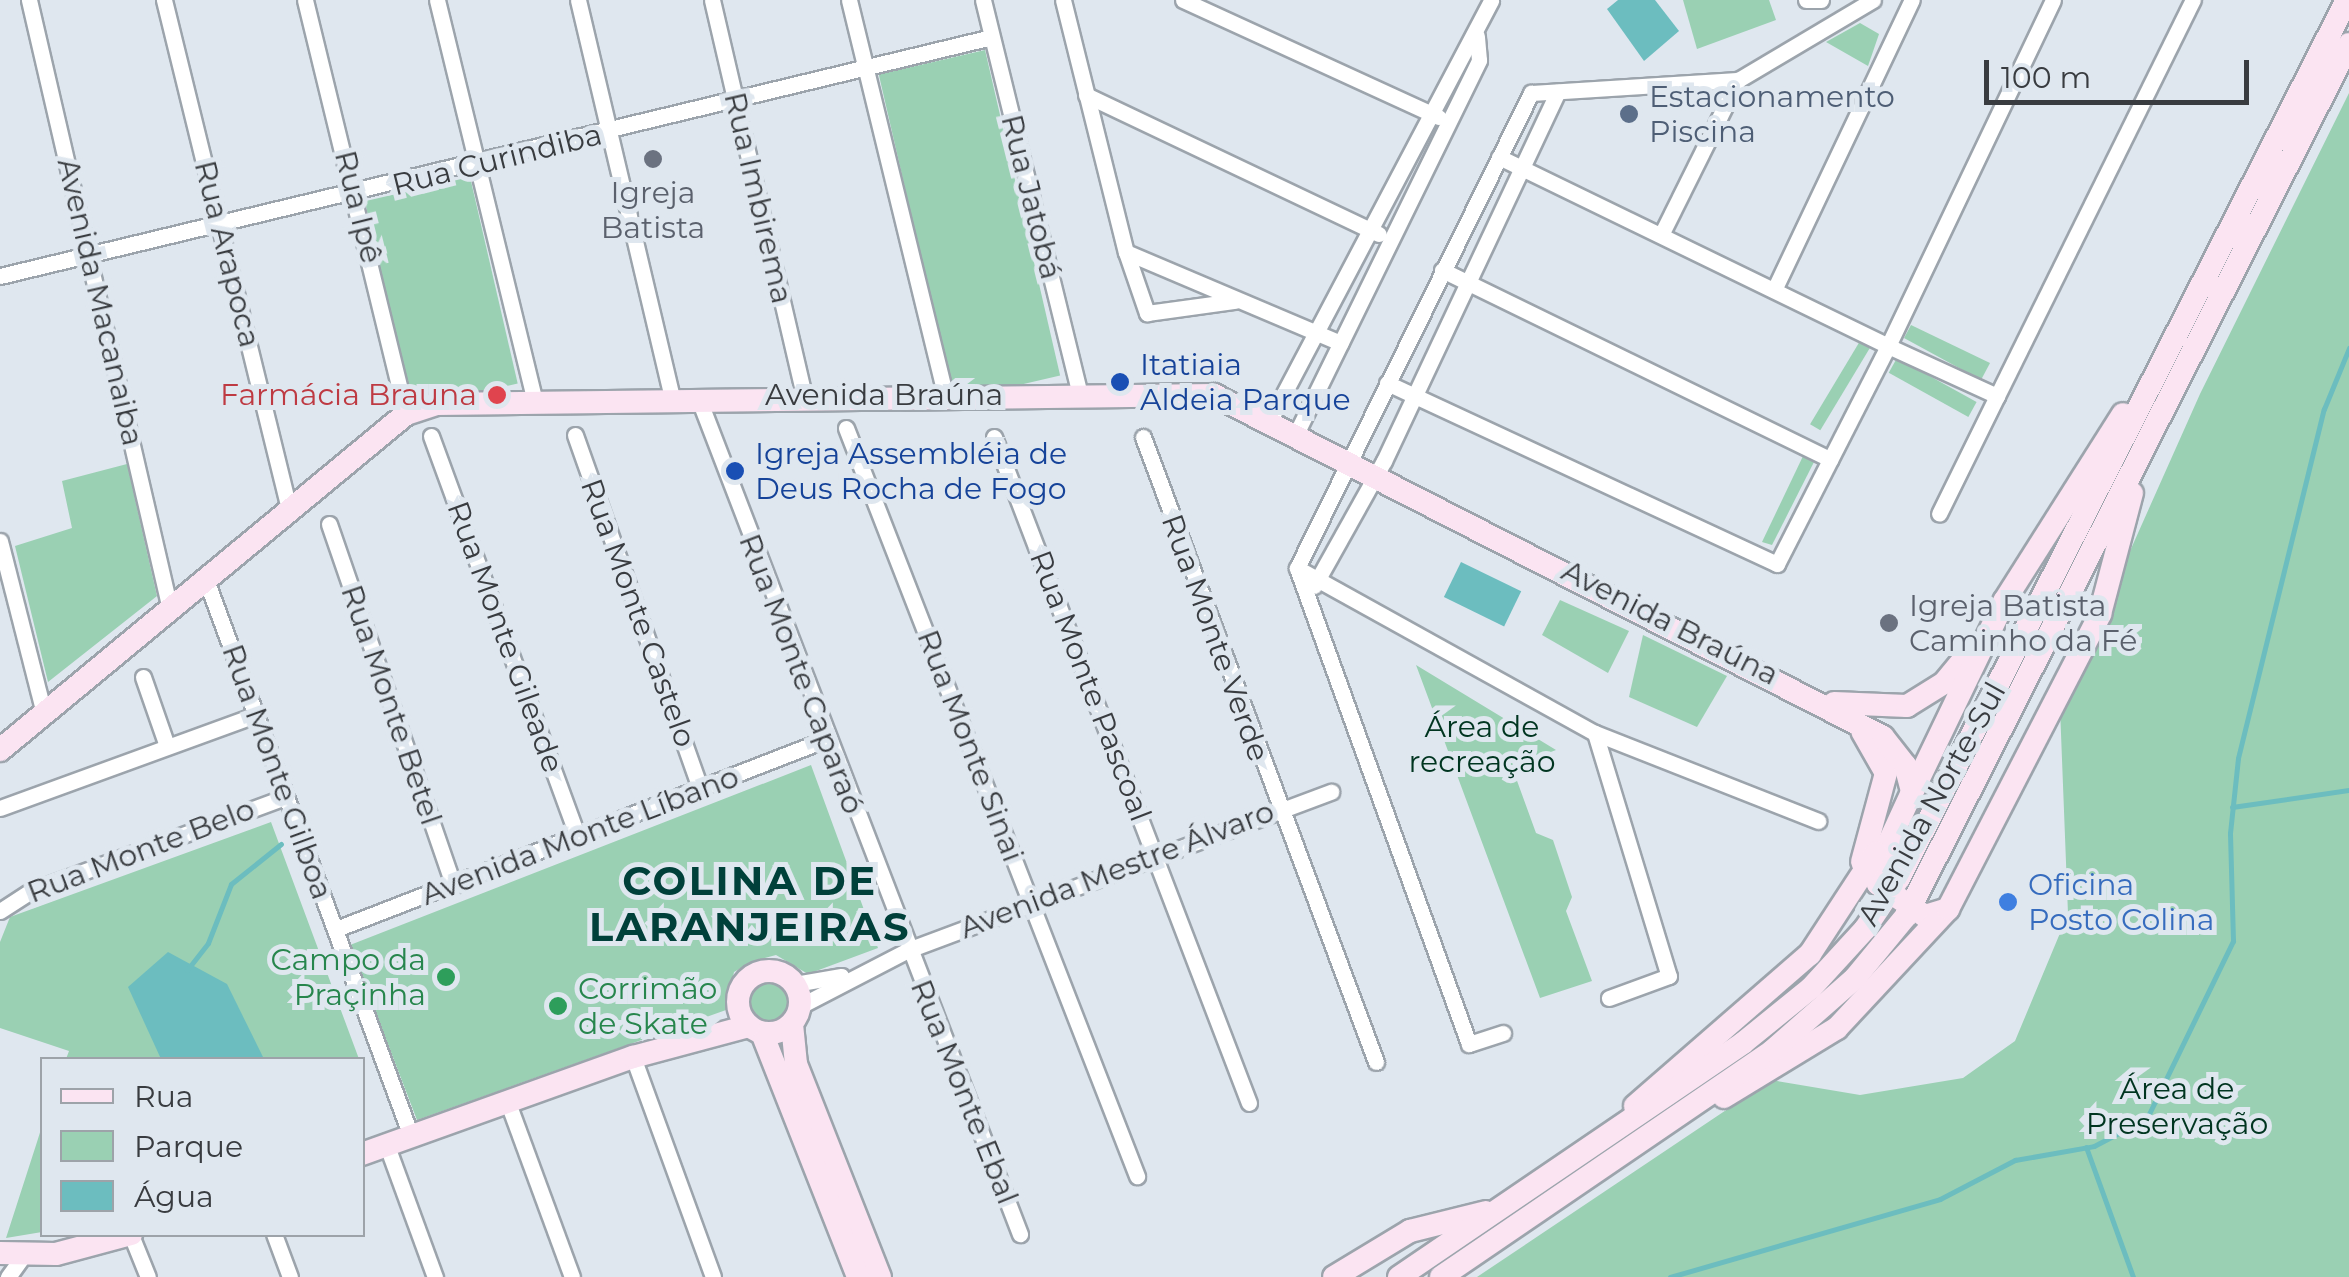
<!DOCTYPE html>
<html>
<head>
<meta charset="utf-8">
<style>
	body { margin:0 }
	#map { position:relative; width:2349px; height:1277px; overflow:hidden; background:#dfe7ef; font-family:Montserrat,sans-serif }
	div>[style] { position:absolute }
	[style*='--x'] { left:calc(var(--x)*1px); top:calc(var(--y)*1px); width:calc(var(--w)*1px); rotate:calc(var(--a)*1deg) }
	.green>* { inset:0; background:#9ad0b3; transform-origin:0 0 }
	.round { border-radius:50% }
	.water>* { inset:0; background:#6cbdbf; transform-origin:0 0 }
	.stream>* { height:5px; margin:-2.5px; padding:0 2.5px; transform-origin:2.5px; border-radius:2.5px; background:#6cbdbf }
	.roads { filter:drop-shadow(2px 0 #9ca4ac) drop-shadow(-2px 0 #9ca4ac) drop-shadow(0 2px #9ca4ac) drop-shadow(0 -2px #9ca4ac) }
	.street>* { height:15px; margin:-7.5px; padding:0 7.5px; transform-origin:7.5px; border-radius:7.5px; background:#fff }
	.secondary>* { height:22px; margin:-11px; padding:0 11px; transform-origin:11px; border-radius:11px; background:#fbe4f2 }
	.secondary>.ring { margin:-11px; padding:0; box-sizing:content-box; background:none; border:22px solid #fbe4f2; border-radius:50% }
	.dots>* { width:28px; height:28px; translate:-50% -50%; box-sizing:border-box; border:5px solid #dfe7ef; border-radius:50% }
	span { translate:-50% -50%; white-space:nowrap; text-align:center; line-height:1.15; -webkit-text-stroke:10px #dfe7ef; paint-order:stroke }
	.service-label { font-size:30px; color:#4e5e75 }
	.left { translate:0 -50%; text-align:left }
	.street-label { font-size:30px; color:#393c40 }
	.worship-label { font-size:30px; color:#5b616d }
	.transit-label { font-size:30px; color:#164399 }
	.health-label { font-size:30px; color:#be3a42 }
	.right { translate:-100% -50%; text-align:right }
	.park-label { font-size:30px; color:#003520 }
	.shop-label { font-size:30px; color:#366cbe }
	.leisure-label { font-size:30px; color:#27864d }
	.district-label { font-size:40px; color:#00403a; font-weight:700; letter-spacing:2.5px }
	.legend { position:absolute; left:40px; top:1057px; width:325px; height:180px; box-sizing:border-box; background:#dfe7ef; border:2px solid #9da3a9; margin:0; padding:12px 18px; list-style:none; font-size:30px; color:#393c40 }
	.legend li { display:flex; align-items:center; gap:20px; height:50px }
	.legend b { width:50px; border:2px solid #9da3a9 }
	.scale { position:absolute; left:1984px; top:60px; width:265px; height:45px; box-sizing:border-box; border:5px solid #393c40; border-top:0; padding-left:12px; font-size:30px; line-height:35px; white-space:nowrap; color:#393c40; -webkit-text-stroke:8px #dfe7ef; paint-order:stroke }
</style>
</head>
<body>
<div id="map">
	<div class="green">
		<div style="clip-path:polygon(1683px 0,1769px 0,1776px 20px,1697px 49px)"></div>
		<div style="clip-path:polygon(1860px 23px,1879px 34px,1868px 66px,1826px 42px)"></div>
		<div style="left:985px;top:50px;width:334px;height:109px;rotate:77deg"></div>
		<div style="clip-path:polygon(2349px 93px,2349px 1277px,1477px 1277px,1771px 1080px,1860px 1095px,1963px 1078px,2015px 1041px,2068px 914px,2060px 708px,2200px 394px)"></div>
		<div style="left:470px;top:177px;width:212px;height:108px;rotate:77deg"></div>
		<div style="clip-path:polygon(1911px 325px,1990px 363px,1981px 380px,1904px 338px)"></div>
		<div style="left:1860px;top:341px;width:12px;height:97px;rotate:31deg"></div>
		<div style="left:1897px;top:358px;width:91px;height:17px;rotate:29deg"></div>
		<div style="clip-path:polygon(1804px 454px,1815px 460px,1772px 545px,1762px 542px)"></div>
		<div style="clip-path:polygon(127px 464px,157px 596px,48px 682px,15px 546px,72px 528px,62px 481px)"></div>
		<div style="clip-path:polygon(1560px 600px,1629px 631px,1608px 673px,1542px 635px)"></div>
		<div style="clip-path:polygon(1643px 635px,1727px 676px,1697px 727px,1629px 697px)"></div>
		<div style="clip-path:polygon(1416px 665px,1556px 750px,1512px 767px,1536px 833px,1553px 840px,1572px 897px,1566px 911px,1592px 981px,1540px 998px)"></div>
		<div style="clip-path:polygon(811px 765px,878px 948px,808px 974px,776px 955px,753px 961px,734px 972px,726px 1010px,417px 1120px,350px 945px)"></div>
		<div style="clip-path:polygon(271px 822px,359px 1059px,66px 1059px,69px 1051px,0 1028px,0 942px,10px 917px)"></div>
		<div class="round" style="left:747px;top:977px;width:46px;height:46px"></div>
		<div style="clip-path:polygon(42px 1126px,42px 1232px,6px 1238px,37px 1142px)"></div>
	</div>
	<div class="water">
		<div style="clip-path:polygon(1618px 0,1655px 0,1679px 31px,1644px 61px,1607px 9px)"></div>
		<div style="left:1461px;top:562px;width:67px;height:39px;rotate:26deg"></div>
		<div style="clip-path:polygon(168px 952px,227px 984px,264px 1059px,161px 1059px,128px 987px)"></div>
	</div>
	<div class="stream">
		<div style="--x:2232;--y:807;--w:118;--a:-8.3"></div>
		<div style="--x:187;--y:970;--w:34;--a:-52"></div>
		<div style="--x:208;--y:943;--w:63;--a:-68.7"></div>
		<div style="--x:231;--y:884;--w:64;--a:-38.7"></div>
		<div style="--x:2086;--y:1147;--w:138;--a:70.1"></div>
		<div style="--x:1670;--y:1277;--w:281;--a:-16.1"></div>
		<div style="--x:1940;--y:1199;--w:85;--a:-27.5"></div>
		<div style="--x:2015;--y:1160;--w:80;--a:-10"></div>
		<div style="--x:2094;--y:1146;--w:60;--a:-27.8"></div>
		<div style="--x:2147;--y:1118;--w:197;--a:-64.1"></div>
		<div style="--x:2233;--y:941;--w:108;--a:-91.6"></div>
		<div style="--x:2230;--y:833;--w:75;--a:-83.9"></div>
		<div style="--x:2238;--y:758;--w:359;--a:-76.2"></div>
		<div style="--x:2324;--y:409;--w:66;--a:-67.7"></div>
	</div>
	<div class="roads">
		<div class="street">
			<div style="--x:29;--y:0;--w:621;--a:76.97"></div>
			<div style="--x:164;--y:0;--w:524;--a:76.2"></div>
			<div style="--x:305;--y:0;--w:426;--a:76.3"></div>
			<div style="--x:437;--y:0;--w:411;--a:76.3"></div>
			<div style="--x:578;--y:0;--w:408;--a:76.7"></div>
			<div style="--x:712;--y:0;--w:407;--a:76.9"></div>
			<div style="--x:849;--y:0;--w:406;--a:76.3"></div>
			<div style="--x:983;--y:0;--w:406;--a:76.2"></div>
			<div style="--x:1063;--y:0;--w:260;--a:76"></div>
			<div style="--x:1126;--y:252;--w:233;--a:23"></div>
			<div style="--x:1183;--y:0;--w:281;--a:24.6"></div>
			<div style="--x:1806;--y:0;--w:15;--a:0"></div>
			<div style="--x:1086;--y:95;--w:324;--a:25.4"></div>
			<div style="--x:1499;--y:157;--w:432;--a:25.9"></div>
			<div style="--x:1888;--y:346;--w:383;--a:-64.5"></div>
			<div style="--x:1662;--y:233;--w:171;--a:-63.6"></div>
			<div style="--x:1126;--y:252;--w:65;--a:71"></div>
			<div style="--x:1147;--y:313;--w:89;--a:-7.8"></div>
			<div style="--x:1442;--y:270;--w:432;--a:26"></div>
			<div style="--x:0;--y:276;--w:1020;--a:-13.55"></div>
			<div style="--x:1774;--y:290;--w:321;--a:-64.6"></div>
			<div style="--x:1387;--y:383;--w:430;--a:24.9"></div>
			<div style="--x:1777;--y:564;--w:245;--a:-63"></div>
			<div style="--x:1888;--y:346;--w:120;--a:24.6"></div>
			<div style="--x:1997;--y:396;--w:131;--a:116.2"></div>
			<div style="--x:1997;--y:396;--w:442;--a:-63.7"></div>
			<div style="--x:698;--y:397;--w:897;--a:68.96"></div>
			<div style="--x:1271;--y:418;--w:472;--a:-62.2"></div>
			<div style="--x:846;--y:428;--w:803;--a:68.74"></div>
			<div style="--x:1297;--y:432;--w:414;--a:-63.9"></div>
			<div style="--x:1479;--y:60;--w:24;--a:-95"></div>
			<div style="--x:575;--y:435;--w:377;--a:70.5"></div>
			<div style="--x:431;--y:436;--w:428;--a:69.9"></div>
			<div style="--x:994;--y:437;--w:713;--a:69.05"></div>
			<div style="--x:1143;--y:437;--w:667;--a:69.55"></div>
			<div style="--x:329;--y:524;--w:383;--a:71"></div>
			<div style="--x:0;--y:541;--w:179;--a:75.7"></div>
			<div style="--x:1297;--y:568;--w:341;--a:29"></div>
			<div style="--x:1595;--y:733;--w:240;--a:21.5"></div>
			<div style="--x:205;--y:577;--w:596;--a:69.77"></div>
			<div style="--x:1314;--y:586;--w:143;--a:-60.8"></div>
			<div style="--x:1384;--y:461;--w:408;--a:-64.8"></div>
			<div style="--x:143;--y:677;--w:73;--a:70.8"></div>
			<div style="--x:1595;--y:733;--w:254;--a:73.1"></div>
			<div style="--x:1669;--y:976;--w:64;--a:159.9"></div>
			<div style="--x:0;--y:808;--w:271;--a:-20"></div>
			<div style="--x:0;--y:911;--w:37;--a:-33"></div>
			<div style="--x:31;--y:891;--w:271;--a:-20.3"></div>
			<div style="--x:336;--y:929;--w:523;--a:-21.17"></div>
			<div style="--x:795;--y:984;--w:47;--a:-9.9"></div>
			<div style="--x:800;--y:1006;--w:122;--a:-27.4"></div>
			<div style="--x:908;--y:950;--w:452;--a:-20.5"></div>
			<div style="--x:1503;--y:1033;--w:36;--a:162"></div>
			<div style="--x:1469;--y:1044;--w:506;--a:-109.87"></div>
			<div style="--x:1297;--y:568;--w:530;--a:-63.77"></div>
			<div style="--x:1531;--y:93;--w:207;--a:-3.6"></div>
			<div style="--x:1738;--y:80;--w:157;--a:-30.7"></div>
			<div style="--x:633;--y:1057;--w:234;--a:70"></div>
			<div style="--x:508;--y:1103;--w:185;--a:69.8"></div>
			<div style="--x:387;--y:1146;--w:140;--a:69.9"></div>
			<div style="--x:274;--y:1234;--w:46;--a:69.6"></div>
			<div style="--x:131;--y:1235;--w:45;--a:68"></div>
			<div style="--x:8;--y:1277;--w:22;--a:-54"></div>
		</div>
		<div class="secondary">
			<div style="--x:1834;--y:703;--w:73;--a:2.4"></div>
			<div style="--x:1907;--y:706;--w:44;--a:-31.9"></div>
			<div style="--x:1944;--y:683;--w:45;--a:-50.4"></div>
			<div style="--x:1862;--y:731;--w:48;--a:60.3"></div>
			<div style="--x:1886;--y:773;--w:92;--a:105.1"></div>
			<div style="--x:0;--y:750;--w:527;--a:-39.61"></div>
			<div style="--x:406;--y:414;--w:32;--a:-18"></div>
			<div style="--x:436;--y:404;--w:778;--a:-0.66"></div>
			<div style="--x:1214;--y:395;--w:751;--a:27.08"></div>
			<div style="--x:1883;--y:737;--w:36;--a:52"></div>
			<div style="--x:1905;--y:765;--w:28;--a:75"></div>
			<div style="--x:1912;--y:792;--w:81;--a:114.7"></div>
			<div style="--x:1878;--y:866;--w:18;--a:90"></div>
			<div style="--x:1878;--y:884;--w:57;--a:34.2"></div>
			<div style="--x:1925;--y:916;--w:24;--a:-17"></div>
			<div style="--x:1911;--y:795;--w:216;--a:-64.3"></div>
			<div style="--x:2005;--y:600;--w:220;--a:-57.6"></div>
			<div class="ring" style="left:738px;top:971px;width:40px;height:40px"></div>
			<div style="--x:792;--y:1024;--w:40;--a:84.3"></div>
			<div style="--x:796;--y:1064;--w:229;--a:68.5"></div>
			<div style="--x:762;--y:1033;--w:262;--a:68.5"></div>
			<div style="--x:1724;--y:1097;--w:132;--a:-31.4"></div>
			<div style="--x:1837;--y:1028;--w:163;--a:-47"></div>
			<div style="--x:1948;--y:909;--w:332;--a:-62.7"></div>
			<div style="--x:2100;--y:614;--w:125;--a:-75.2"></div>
			<div style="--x:1635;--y:1106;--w:232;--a:-41"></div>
			<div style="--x:1810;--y:954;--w:121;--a:-56.8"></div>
			<div style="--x:362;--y:1154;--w:288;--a:-19.7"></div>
			<div style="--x:633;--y:1057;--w:120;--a:-15"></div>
			<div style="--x:0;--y:1253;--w:56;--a:1"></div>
			<div style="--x:56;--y:1254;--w:78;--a:-14.9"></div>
			<div style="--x:1334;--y:1277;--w:89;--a:-31.2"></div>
			<div style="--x:1410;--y:1231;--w:78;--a:-14"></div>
			<div style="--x:1399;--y:1277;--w:416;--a:-34.2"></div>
			<div style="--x:1743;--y:1043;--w:87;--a:-39"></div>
			<div style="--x:1811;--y:988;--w:80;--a:-47.5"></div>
			<div style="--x:1865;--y:929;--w:61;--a:-56.3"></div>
			<div style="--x:1899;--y:878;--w:986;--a:-62.97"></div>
			<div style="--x:1441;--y:1277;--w:401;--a:-34.3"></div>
			<div style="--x:1772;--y:1051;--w:111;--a:-41.3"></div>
			<div style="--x:1855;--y:978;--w:80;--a:-50.6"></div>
			<div style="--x:1906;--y:916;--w:978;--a:-63.07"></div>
		</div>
	</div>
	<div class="dots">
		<div style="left:1629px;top:114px;background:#5c6f8a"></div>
		<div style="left:653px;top:159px;background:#6b7280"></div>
		<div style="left:1120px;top:382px;background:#1a4fb4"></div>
		<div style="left:497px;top:395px;background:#e0444e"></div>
		<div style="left:735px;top:471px;background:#1a4fb4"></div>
		<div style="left:1889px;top:623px;background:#6b7280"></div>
		<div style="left:2008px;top:902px;background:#3f7fe0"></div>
		<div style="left:446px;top:977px;background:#2e9e5b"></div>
		<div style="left:558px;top:1006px;background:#2e9e5b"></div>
	</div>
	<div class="service-label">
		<span class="left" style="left:1649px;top:114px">Estacionamento<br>Piscina</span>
	</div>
	<div class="street-label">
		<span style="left:497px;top:160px;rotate:-14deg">Rua Curindiba</span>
		<span style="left:1031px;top:197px;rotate:76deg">Rua Jatobá</span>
		<span style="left:758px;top:198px;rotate:77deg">Rua Imbirema</span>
		<span style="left:358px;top:207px;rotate:76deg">Rua Ipê</span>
		<span style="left:227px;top:254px;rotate:76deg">Rua Arapoca</span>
		<span style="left:100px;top:302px;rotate:77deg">Avenida Macanaiba</span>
		<span style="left:884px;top:395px">Avenida Braúna</span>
		<span style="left:638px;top:613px;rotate:70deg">Rua Monte Castelo</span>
		<span style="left:1670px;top:623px;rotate:27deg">Avenida Braúna</span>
		<span style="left:505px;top:637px;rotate:70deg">Rua Monte Gileade</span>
		<span style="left:1215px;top:638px;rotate:70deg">Rua Monte Verde</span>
		<span style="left:801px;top:674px;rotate:69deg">Rua Monte Caparaó</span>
		<span style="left:1090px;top:686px;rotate:69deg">Rua Monte Pascoal</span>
		<span style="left:391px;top:705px;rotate:71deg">Rua Monte Betel</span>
		<span style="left:970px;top:746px;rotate:69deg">Rua Monte Sinai</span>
		<span style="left:277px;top:772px;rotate:70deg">Rua Monte Gilboa</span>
		<span style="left:1932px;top:804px;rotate:-61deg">Avenida Norte-Sul</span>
		<span style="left:580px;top:836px;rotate:-21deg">Avenida Monte Líbano</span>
		<span style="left:141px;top:851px;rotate:-21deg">Rua Monte Belo</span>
		<span style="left:1117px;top:870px;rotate:-21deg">Avenida Mestre Álvaro</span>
		<span style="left:964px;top:1092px;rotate:68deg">Rua Monte Ebal</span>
	</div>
	<div class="worship-label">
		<span style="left:653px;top:210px">Igreja<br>Batista</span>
		<span class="left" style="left:1909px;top:623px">Igreja Batista<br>Caminho da Fé</span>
	</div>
	<div class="transit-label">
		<span class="left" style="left:1140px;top:382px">Itatiaia<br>Aldeia Parque</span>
		<span class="left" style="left:755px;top:471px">Igreja Assembléia de<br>Deus Rocha de Fogo</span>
	</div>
	<div class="health-label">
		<span class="right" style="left:477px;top:395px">Farmácia Brauna</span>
	</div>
	<div class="park-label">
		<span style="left:1482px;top:744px">Área de<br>recreação</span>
		<span style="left:2177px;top:1106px">Área de<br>Preservação</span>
	</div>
	<div class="shop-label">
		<span class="left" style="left:2028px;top:902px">Oficina<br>Posto Colina</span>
	</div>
	<div class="leisure-label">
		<span class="right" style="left:426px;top:977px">Campo da<br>Praçinha</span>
		<span class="left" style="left:578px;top:1006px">Corrimão<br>de Skate</span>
	</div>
	<div class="district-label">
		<span style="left:750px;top:904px">COLINA DE<br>LARANJEIRAS</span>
	</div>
	<ul class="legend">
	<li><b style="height:12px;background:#fbe4f2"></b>Rua</li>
	<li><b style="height:28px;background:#9ad0b3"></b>Parque</li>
	<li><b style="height:28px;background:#6cbdbf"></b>Água</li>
	</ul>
	<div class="scale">100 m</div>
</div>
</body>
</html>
